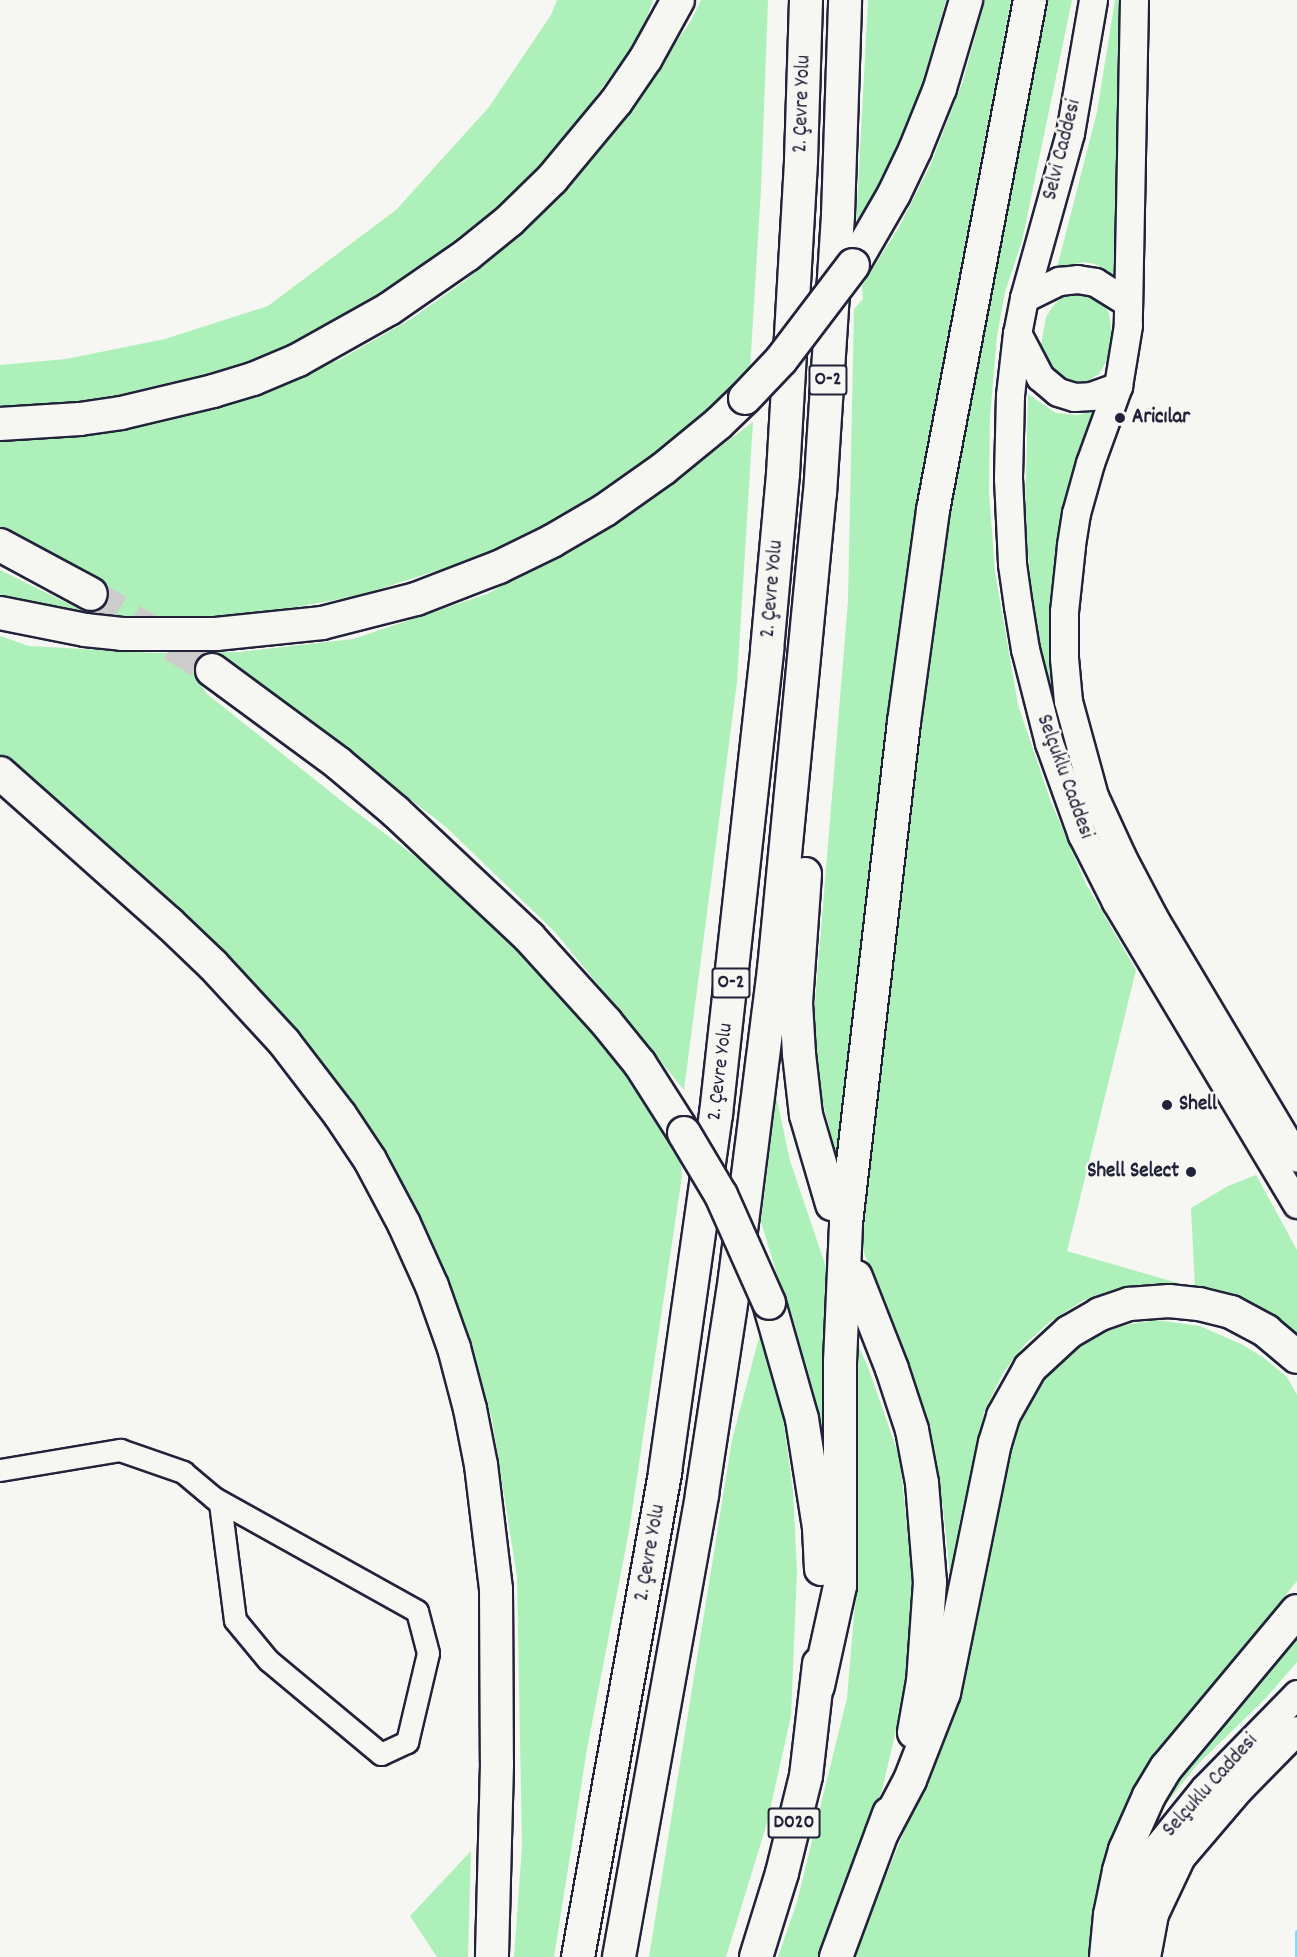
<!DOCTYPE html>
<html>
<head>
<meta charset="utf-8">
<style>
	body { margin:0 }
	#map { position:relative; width:1297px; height:1957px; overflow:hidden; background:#f6f6f2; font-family:Dekko,sans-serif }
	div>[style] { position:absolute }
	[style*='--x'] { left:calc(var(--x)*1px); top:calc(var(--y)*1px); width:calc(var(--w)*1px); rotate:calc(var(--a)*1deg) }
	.green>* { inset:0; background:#aef0b9 }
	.stream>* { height:5px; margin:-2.5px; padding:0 2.5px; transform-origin:2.5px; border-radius:2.5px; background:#8ed5ef }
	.highway-tunnel>* { height:32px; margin-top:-16px; transform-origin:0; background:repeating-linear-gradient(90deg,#cccccd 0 32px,transparent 0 48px) }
	.roads { filter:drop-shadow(2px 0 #22223b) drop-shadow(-2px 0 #22223b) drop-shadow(0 2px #22223b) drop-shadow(0 -2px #22223b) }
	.minor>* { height:21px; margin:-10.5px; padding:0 10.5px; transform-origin:10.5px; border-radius:10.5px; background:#f6f6f2 }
	.major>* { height:27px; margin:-13.5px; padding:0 13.5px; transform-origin:13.5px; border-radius:13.5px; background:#f6f6f2 }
	.highway>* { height:32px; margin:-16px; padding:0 16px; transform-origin:16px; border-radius:16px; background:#f6f6f2 }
	.bridges { filter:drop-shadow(2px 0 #22223b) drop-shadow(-2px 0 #22223b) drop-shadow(0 2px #22223b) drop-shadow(0 -2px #22223b) }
	.highway-bridge>* { height:32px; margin:-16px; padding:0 16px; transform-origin:16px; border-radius:16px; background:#f6f6f2 }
	.dots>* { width:16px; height:16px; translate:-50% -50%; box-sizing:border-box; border:3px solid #f6f6f2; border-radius:50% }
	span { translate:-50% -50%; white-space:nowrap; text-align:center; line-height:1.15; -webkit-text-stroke:5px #f6f6f2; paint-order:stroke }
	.shield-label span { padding:2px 4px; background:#f6f6f2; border:2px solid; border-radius:4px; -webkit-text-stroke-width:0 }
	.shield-label { font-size:20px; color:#22223b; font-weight:700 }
	.street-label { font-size:21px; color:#22223b }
	.poi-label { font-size:21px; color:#22223b; font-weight:700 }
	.left { translate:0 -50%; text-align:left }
	.right { translate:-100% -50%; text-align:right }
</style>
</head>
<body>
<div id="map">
	<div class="green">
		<div style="clip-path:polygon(557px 0,653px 0,641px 35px,545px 165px,465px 239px,340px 321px,220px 378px,128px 398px,17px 411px,0 410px,0 365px,66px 359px,165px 339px,268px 306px,396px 210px,489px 107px,551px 15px)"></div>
		<div style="clip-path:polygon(701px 0,768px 0,761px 189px,750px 369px,713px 411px,652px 465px,521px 544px,357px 596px,245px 616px,154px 620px,102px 620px,0 601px,0 570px,83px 611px,99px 587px,0 532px,0 440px,18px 441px,154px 423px,214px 409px,341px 359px,411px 319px,466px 280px,529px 226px,607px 140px,691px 21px)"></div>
		<div style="clip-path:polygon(868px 0,946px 0,921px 88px,881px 185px,856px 226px)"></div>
		<div style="clip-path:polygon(985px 0,1011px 0,920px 480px,859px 969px,864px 970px,839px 1167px,821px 1095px,813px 1027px,848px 601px,854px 309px,863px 299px,862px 286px,899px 227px,930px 166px,963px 81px)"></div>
		<div style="clip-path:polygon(1039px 0,1072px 0,1022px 241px,1005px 292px,997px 336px,990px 416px,989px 492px,995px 572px,1018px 705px,1051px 802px,1086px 884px,1136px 970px,1067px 1251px,1195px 1288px,1191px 1208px,1228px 1186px,1256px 1175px,1297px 1250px,1297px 1346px,1124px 1292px,1084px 1300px,1051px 1321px,1025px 1344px,1003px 1373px,984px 1412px,959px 1525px,952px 1594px,943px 1507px,922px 1410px,858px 1236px,909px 732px)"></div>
		<div style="clip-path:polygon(1115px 0,1122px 0,1115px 275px,1095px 264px,1084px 262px,1057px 268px,1097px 112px)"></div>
		<div style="clip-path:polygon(1080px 291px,1100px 299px,1109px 313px,1113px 342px,1111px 353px,1099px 374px,1083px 384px,1075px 386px,1057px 380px,1042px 354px,1041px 345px,1046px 317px,1053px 306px,1061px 298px)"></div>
		<div style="clip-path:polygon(1028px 394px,1056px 413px,1078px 415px,1094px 411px,1072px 472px,1055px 559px,1051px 615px,1070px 757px,1066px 758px,1043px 673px,1033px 615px,1025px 514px)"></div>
		<div style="clip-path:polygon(753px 422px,737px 682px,684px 1090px,555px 932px,446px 827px,238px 666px,209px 658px,196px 678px,207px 694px,348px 806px,468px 896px,608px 1049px,680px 1156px,682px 1176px,629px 1531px,587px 1749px,554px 1957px,514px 1957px,522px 1847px,517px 1577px,492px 1419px,456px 1303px,398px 1181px,0 761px,0 636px,29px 646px,153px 653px,239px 652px,353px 639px,487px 594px,634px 512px)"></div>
		<div style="clip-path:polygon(776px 1095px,790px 1161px,826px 1267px,830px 1495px,803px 1361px,761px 1222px)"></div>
		<div style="clip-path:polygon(1156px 1320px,1200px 1326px,1243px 1345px,1264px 1358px,1287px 1377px,1297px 1395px,1297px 1581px,1145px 1769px,1106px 1855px,1096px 1891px,1088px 1957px,853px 1957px,948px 1724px,970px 1648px,987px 1560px,1001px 1456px,1035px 1381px,1056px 1360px,1087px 1341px,1119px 1326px)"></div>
		<div style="clip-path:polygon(852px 1332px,868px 1367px,900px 1459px,911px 1567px,912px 1627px,905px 1692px,882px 1790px,820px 1957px,778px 1957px,797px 1902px,847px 1698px,858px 1569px,851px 1481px)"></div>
		<div style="clip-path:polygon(760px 1334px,782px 1409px,793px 1492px,797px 1571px,791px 1716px,767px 1823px,726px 1957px,649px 1957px,732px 1440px)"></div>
		<div style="clip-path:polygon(1297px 1624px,1297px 1662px,1266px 1698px,1196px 1766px,1140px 1837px,1154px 1805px)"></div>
		<div style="clip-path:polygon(471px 1851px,468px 1957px,437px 1957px,410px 1916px)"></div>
	</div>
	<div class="stream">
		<div style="--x:1297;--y:1957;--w:25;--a:-90"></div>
	</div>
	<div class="highway-tunnel">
		<div style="--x:91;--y:594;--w:143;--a:32.1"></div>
	</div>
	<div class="roads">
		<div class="minor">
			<div style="--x:0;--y:1470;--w:122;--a:-9.5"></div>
			<div style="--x:120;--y:1450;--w:67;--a:19.2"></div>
			<div style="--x:183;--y:1472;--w:40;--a:40"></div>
			<div style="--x:214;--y:1498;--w:8;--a:40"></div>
			<div style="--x:220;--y:1503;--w:118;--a:82.7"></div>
			<div style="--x:235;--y:1620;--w:52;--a:50.5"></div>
			<div style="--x:268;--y:1660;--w:147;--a:39.8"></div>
			<div style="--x:381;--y:1754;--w:29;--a:-25"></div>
			<div style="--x:407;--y:1742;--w:91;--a:-76.7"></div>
			<div style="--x:428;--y:1653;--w:43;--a:-104.7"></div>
			<div style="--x:417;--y:1611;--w:232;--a:-150.9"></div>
		</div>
		<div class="major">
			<div style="--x:1093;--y:0;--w:135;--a:99.8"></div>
			<div style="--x:1070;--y:133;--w:171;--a:105.6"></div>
			<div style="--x:1024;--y:298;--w:36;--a:101"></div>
			<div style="--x:1017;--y:333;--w:62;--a:96.4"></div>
			<div style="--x:1010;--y:395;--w:83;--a:91.4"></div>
			<div style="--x:1008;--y:478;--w:86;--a:87.3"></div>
			<div style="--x:1012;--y:564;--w:42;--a:81.9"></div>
			<div style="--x:1018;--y:606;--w:44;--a:80.8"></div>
			<div style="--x:1025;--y:649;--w:97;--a:75.7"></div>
			<div style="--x:1049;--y:743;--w:98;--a:70.3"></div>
			<div style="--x:1082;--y:835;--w:75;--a:63.1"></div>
			<div style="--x:1116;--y:902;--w:352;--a:59.1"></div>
			<div style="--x:1134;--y:0;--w:325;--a:91.1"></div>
			<div style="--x:1128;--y:325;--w:62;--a:99.3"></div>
			<div style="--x:1118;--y:386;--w:82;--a:110"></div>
			<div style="--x:1090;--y:463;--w:52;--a:105.6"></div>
			<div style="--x:1076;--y:513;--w:33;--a:99"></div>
			<div style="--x:1071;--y:546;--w:65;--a:96.1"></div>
			<div style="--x:1064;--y:611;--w:47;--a:90"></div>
			<div style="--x:1064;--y:658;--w:43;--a:84.7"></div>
			<div style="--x:1068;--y:701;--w:98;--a:74.7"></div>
			<div style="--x:1094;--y:796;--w:67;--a:65.3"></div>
			<div style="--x:1122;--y:857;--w:69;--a:62.3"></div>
			<div style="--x:1154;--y:918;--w:279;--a:59.2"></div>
			<div style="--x:1024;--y:298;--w:39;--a:-26"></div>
			<div style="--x:1059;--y:281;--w:18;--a:-6"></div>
			<div style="--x:1077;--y:279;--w:18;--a:9"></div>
			<div style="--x:1095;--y:282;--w:39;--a:32"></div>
			<div style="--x:1017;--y:333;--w:50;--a:62.4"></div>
			<div style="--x:1040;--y:377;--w:23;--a:40"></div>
			<div style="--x:1058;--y:392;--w:17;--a:17"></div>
			<div style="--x:1074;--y:397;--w:17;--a:-3"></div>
			<div style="--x:1091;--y:396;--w:29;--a:-20"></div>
			<div style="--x:1121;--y:1957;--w:51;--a:-78.7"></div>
			<div style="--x:1131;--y:1907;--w:65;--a:-66.6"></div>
			<div style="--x:1157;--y:1847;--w:75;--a:-51"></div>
			<div style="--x:1204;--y:1789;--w:133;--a:-45.6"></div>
			<div style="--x:1146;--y:1957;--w:44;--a:-79.5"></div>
			<div style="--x:1154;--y:1914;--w:63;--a:-64.7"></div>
			<div style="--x:1181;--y:1857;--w:91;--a:-49.5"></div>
			<div style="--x:1240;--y:1788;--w:81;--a:-45.5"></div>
		</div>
		<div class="highway">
			<div style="--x:853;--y:265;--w:82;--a:-60"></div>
			<div style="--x:894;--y:194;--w:49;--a:-64.5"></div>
			<div style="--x:915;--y:150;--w:67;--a:-68"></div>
			<div style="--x:940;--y:88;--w:92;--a:-73.5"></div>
			<div style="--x:0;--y:424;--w:80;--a:-3.6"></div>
			<div style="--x:80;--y:419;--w:41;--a:-8.3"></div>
			<div style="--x:121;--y:413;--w:95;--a:-13.4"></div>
			<div style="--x:213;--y:391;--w:42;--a:-16.7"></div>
			<div style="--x:253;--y:379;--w:49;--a:-22.9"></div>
			<div style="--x:298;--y:360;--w:104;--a:-29.3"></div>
			<div style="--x:389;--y:309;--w:95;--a:-34.7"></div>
			<div style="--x:467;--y:255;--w:55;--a:-39.1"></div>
			<div style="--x:510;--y:220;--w:59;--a:-44.3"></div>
			<div style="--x:552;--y:179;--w:100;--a:-50.3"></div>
			<div style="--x:616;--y:102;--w:53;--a:-55.7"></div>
			<div style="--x:646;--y:58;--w:66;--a:-61.1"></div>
			<div style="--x:0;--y:545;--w:103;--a:28.3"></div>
			<div style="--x:0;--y:613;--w:87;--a:11.3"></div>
			<div style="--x:85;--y:630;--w:37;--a:6"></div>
			<div style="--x:122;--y:634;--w:94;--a:0"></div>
			<div style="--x:216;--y:634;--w:107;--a:-5.9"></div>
			<div style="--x:322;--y:623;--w:97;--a:-14.3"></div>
			<div style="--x:416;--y:599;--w:89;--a:-21.1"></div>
			<div style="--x:499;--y:567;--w:59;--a:-26.1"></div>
			<div style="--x:552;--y:541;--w:61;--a:-30.3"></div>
			<div style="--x:605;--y:510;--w:71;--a:-35.3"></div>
			<div style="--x:663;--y:469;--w:72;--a:-39.4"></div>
			<div style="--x:719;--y:423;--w:36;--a:-44"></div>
			<div style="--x:212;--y:670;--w:157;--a:36.4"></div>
			<div style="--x:338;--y:763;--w:76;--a:40.2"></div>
			<div style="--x:396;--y:812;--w:183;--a:43.2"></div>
			<div style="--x:529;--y:937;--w:115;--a:47.8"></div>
			<div style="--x:606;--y:1022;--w:54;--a:51"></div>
			<div style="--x:640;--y:1064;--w:82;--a:57.5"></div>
			<div style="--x:0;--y:773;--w:226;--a:41.6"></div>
			<div style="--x:169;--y:923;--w:61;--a:43.7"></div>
			<div style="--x:213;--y:965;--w:105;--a:47.3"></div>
			<div style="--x:284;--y:1042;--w:92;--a:52.5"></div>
			<div style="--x:340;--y:1115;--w:54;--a:56.3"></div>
			<div style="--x:370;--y:1160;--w:72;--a:62"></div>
			<div style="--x:404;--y:1224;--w:68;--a:65.7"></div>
			<div style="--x:432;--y:1286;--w:66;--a:70.5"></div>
			<div style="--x:454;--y:1348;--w:63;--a:75.3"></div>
			<div style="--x:470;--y:1409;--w:57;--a:78.9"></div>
			<div style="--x:481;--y:1465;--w:125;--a:83.1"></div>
			<div style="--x:496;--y:1589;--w:175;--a:89.7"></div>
			<div style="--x:497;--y:1764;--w:193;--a:91.5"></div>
			<div style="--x:805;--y:874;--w:129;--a:94"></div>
			<div style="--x:796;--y:1003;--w:51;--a:86.6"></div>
			<div style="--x:799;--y:1054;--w:61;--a:83.5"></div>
			<div style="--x:806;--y:1115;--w:93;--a:73.7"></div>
			<div style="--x:856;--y:1277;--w:99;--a:68.6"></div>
			<div style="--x:892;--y:1369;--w:64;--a:71.8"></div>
			<div style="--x:912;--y:1430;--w:54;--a:79.3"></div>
			<div style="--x:922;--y:1483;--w:99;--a:85.4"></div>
			<div style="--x:930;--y:1582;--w:99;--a:94"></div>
			<div style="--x:923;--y:1681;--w:52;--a:100"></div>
			<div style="--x:769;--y:1303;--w:121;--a:74.1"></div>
			<div style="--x:802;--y:1419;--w:110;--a:81.1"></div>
			<div style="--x:819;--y:1528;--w:41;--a:87.2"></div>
			<div style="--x:818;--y:1686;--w:102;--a:-77.6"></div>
			<div style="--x:840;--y:1586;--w:224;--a:-90"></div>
			<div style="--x:840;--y:1362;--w:139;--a:-87.5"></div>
			<div style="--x:846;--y:1223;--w:504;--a:-83.4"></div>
			<div style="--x:904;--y:722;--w:214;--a:-82.2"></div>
			<div style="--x:933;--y:510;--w:519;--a:-79.23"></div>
			<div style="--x:882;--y:1833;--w:60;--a:-62.2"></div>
			<div style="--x:910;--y:1780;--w:93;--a:-68.7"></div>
			<div style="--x:944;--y:1693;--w:255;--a:-78.5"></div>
			<div style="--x:995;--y:1443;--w:28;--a:-73"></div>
			<div style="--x:1003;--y:1416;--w:55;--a:-60.6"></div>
			<div style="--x:1030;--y:1368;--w:53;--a:-42.7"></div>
			<div style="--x:1069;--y:1332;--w:36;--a:-30"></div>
			<div style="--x:1100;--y:1314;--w:31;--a:-19"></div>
			<div style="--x:1129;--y:1304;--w:40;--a:-4.3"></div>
			<div style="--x:1169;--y:1301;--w:30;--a:6"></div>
			<div style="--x:1199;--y:1304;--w:33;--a:14"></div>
			<div style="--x:1231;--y:1312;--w:40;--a:28"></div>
			<div style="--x:1266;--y:1331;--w:40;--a:40"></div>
			<div style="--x:578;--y:1957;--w:493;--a:-79.8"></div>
			<div style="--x:665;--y:1472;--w:362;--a:-81.9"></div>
			<div style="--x:716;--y:1114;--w:467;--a:-83.7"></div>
			<div style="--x:767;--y:650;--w:177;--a:-84.8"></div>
			<div style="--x:783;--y:474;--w:315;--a:-86.7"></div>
			<div style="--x:801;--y:160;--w:160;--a:-88.2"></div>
			<div style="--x:619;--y:1957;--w:470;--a:-79.8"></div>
			<div style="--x:702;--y:1494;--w:219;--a:-81.3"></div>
			<div style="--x:735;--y:1278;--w:311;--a:-82.8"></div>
			<div style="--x:774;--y:969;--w:477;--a:-84.5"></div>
			<div style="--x:820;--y:494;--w:280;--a:-86.3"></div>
			<div style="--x:838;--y:215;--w:215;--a:-88.1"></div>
			<div style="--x:756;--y:1957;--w:88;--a:-72.8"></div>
			<div style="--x:782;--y:1873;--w:100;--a:-76.1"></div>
			<div style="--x:806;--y:1776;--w:113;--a:-83.4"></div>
			<div style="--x:836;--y:1957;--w:153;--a:-69.7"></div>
			<div style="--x:1106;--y:1957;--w:42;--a:-84.6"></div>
			<div style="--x:1110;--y:1915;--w:45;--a:-78.4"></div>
			<div style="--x:1119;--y:1871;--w:22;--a:-74"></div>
			<div style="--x:1125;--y:1850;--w:59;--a:-66"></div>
			<div style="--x:1149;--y:1796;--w:33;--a:-59"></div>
			<div style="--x:1166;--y:1768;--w:204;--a:-50.2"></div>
		</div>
	</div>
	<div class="bridges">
		<div class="highway-bridge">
			<div style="--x:745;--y:398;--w:52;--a:-46.5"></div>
			<div style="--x:781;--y:360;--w:119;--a:-52.8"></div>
			<div style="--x:684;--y:1133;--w:72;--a:59.2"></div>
			<div style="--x:721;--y:1195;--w:118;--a:66"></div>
		</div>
	</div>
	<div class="dots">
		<div style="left:1120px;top:418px;background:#22223b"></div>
		<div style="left:1167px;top:1105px;background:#22223b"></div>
		<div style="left:1191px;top:1172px;background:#22223b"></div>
	</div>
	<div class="shield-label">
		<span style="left:828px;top:380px">O-2</span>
		<span style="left:731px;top:983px">O-2</span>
		<span style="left:794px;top:1823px">D020</span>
	</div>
	<div class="street-label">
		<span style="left:803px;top:104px;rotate:-88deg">2. Çevre Yolu</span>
		<span style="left:1063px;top:150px;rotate:-76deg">Selvi Caddesi</span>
		<span style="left:773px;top:589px;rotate:-85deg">2. Çevre Yolu</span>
		<span style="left:1064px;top:777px;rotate:70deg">Selçuklu Caddesi</span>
		<span style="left:721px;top:1072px;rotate:-83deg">2. Çevre Yolu</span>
		<span style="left:651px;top:1553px;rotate:-80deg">2. Çevre Yolu</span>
		<span style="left:1211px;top:1786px;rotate:-48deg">Selçuklu Caddesi</span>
	</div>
	<div class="poi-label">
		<span class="left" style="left:1132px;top:418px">Aricılar</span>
		<span class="left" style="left:1179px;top:1105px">Shell</span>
		<span class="right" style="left:1179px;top:1172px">Shell Select</span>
	</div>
</div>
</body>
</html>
